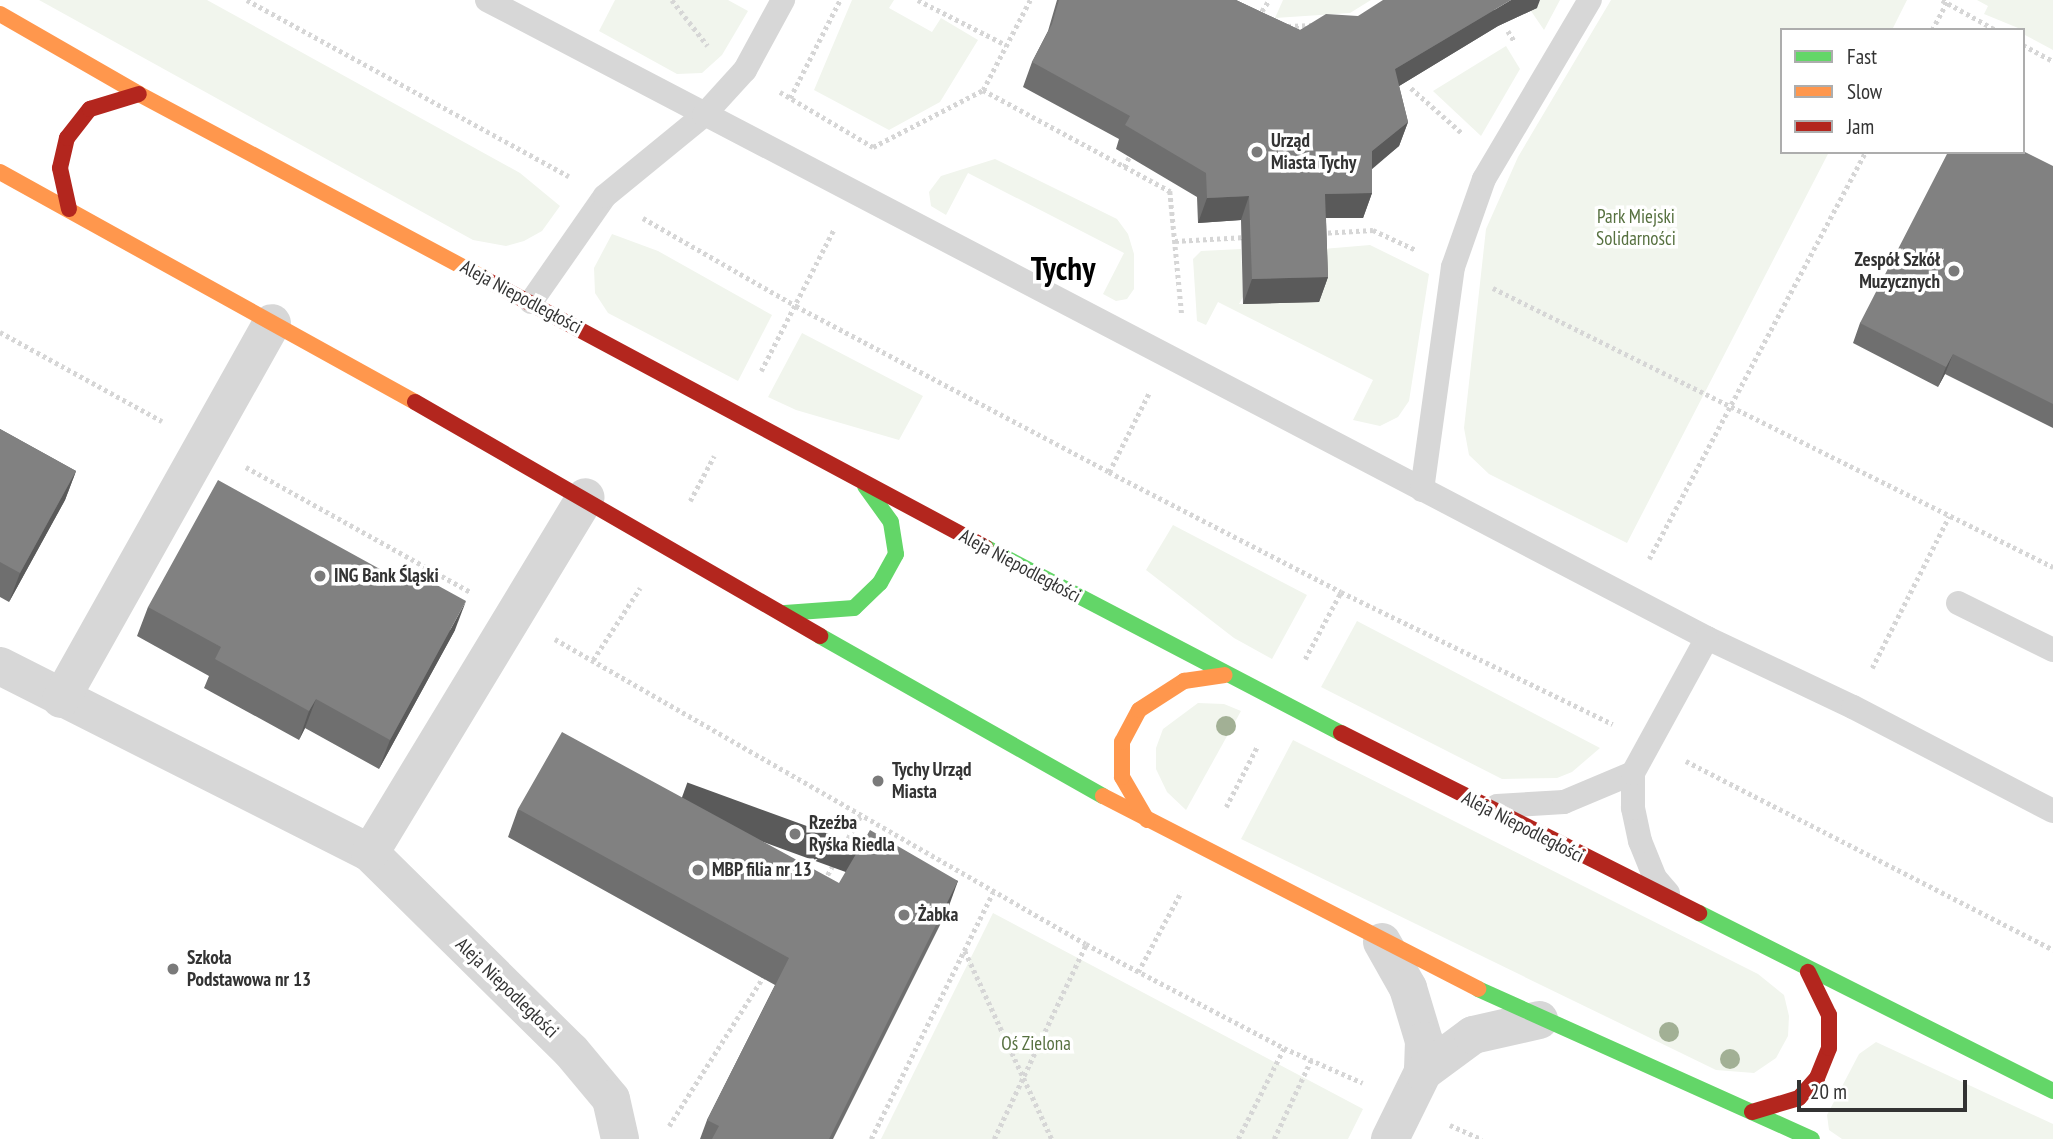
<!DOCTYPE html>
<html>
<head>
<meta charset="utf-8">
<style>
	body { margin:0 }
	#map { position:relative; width:2053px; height:1139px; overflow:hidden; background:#fff; font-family:"PT Sans Narrow",sans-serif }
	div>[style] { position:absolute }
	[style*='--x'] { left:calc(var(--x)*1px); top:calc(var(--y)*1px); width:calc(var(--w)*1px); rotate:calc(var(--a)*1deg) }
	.green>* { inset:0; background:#f1f5ed }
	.path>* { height:4.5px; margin-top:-2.25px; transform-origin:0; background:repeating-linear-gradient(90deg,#d6d6d6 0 3.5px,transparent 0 7px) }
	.lane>* { height:24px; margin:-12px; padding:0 12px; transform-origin:12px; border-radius:12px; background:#d7d7d7 }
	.street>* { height:38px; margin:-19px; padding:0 19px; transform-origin:19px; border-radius:19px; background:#d7d7d7 }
	.fast>* { height:16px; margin:-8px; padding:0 8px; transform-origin:8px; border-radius:8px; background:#63d668 }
	.slow>* { height:16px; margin:-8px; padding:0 8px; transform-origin:8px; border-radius:8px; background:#ff974d }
	.jam>* { height:16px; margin:-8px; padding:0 8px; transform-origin:8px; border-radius:8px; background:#b3261e }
	.trees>* { width:20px; height:20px; margin:-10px; border-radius:50%; background:#a2b095 }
	.wall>* { inset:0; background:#6f6f6f }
	.shaded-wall>* { inset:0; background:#5a5a5a; transform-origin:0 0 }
	.building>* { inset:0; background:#818181 }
	.dots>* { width:19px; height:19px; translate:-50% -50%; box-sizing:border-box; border:4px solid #fff; border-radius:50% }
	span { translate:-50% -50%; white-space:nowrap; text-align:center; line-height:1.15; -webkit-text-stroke:7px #fff; paint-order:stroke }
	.poi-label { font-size:19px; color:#333; font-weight:700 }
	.left { translate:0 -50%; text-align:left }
	.right { translate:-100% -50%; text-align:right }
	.park-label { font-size:19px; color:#56703f }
	.street-label { font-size:19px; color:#333 }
	.town-label { font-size:33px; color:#000; font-weight:700 }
	.legend { position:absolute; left:1780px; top:28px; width:245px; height:126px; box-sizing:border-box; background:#fff; border:2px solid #adadad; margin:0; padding:9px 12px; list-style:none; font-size:21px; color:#333 }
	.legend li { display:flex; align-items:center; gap:14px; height:35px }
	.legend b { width:35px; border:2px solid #adadad }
	.scale { position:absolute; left:1797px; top:1080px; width:170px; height:32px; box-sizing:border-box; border:4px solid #333; border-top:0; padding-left:9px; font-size:21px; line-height:24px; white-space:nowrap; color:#333; -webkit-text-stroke:5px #fff; paint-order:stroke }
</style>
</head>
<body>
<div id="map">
	<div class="green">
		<div style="clip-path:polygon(39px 0,207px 0,520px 173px,560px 206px,542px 231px,524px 241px,506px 246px,473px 240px)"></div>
		<div style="clip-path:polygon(615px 0,728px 0,748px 11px,722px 55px,702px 73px,677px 74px,599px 31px)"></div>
		<div style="clip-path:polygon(852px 0,894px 0,889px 8px,932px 32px,941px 18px,978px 40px,940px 102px,889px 130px,814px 90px)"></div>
		<div style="clip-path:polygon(1283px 0,1371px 0,1350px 13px,1275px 18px)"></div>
		<div style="clip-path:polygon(1532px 0,1560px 0,1544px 30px,1531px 11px,1537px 8px)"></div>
		<div style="clip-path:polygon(1611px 0,1907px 0,1892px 30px,1782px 30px,1782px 152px,1829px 152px,1627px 543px,1489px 474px,1469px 455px,1464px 428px,1486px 229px,1518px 157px)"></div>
		<div style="clip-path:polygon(1977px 0,2053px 0,2053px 50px,2023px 34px,2023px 30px,1984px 14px,1988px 6px)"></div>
		<div style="clip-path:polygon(1506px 46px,1520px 69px,1481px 136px,1433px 91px)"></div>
		<div style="clip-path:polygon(995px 159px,1117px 219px,1128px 234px,1134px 254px,1134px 289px,1127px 299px,1116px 301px,1103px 294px,1124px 253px,968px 173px,946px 215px,931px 206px,929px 192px,941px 176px)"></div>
		<div style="clip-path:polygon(612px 234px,658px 251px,772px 315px,738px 381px,608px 313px,595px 293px,594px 268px)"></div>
		<div style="clip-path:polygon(1370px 245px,1429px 274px,1409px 401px,1398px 417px,1380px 426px,1353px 420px,1373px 380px,1218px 302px,1206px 325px,1197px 321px,1193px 259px,1201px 251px,1241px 249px,1243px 297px,1239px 304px,1319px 301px,1311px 250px)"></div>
		<div style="clip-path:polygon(802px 333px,923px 396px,899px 440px,796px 410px,768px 397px)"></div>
		<div style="clip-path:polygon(1173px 525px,1307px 595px,1272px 659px,1234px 638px,1146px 570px)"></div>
		<div style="clip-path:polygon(1357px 621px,1600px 748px,1572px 772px,1557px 778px,1502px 779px,1321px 687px)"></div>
		<div style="clip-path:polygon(1198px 703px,1224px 704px,1241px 711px,1186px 810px,1167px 792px,1156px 769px,1156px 748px,1163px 729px)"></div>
		<div style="clip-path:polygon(1293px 740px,1758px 974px,1784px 995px,1789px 1016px,1788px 1036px,1776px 1058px,1754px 1073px,1716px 1070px,1241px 839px)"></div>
		<div style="clip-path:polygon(993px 913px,1363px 1109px,1348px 1139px,881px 1139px)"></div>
		<div style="clip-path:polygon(1876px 1042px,2053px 1124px,2053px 1139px,1842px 1139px,1829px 1130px,1827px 1115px,1859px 1054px)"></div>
	</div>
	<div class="path">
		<div style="--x:247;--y:0;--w:367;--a:28.7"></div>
		<div style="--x:672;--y:0;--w:58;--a:52"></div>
		<div style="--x:918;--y:0;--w:99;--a:27.1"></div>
		<div style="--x:1942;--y:0;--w:62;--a:29.1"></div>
		<div style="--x:1258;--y:17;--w:20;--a:-57"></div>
		<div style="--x:1288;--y:26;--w:26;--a:-2"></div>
		<div style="--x:1932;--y:30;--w:34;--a:-62"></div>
		<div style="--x:1508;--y:31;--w:13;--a:58"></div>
		<div style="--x:2023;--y:45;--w:34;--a:28"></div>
		<div style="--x:1411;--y:88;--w:69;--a:41.5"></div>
		<div style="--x:983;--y:90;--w:102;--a:-62.4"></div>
		<div style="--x:780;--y:92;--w:108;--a:30.6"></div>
		<div style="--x:873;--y:147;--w:124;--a:-27.4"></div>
		<div style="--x:983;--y:90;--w:213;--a:28.4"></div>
		<div style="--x:1170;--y:191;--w:125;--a:84.5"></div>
		<div style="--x:790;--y:98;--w:110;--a:-63"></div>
		<div style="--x:1124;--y:167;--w:11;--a:-63"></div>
		<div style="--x:643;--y:218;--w:177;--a:29.9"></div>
		<div style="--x:796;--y:306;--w:354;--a:27.9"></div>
		<div style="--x:1109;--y:472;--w:261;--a:27.3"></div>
		<div style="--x:1341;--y:592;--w:302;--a:25.9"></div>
		<div style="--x:1321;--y:233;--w:52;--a:-3.3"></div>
		<div style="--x:1373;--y:230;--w:47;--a:24.9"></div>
		<div style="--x:1175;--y:241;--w:71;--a:-3.2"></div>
		<div style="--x:1493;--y:288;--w:626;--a:26.48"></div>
		<div style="--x:0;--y:332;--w:185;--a:28.8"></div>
		<div style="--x:761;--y:371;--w:160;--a:-62.8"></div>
		<div style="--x:246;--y:467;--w:257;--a:29.1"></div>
		<div style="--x:1109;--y:472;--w:89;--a:-63.1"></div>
		<div style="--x:690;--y:501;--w:51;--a:-61.9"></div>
		<div style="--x:1649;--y:559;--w:461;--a:-62"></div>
		<div style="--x:555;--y:639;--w:612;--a:29.87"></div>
		<div style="--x:1086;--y:944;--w:224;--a:27.7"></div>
		<div style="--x:1284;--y:1048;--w:86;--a:23.9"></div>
		<div style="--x:1305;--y:659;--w:76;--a:-61.8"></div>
		<div style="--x:593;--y:660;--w:86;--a:-56.9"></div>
		<div style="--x:1872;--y:668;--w:170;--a:-63.1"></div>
		<div style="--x:1686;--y:761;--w:413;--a:27.2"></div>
		<div style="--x:1226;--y:807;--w:68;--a:-62.7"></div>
		<div style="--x:824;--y:881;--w:76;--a:-60.7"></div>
		<div style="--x:965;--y:951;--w:207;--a:65.2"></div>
		<div style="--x:1138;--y:972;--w:91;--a:-61.7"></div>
		<div style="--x:1450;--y:1125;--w:35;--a:24"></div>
		<div style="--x:669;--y:1126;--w:180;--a:-57.7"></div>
		<div style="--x:871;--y:1139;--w:275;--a:-63.7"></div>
		<div style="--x:994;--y:1139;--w:216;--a:-64.7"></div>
		<div style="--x:1238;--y:1139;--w:102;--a:-63.2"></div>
		<div style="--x:1274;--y:1139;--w:87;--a:-64.9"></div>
	</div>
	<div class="lane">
		<div style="--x:487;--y:0;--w:1377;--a:27.61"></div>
		<div style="--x:1707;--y:638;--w:161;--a:25.3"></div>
		<div style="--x:1853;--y:707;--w:225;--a:27.5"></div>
		<div style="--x:531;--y:302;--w:129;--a:-55.1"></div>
		<div style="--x:605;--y:196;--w:128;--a:-39.3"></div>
		<div style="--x:704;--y:115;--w:61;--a:-47.7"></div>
		<div style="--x:745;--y:70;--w:80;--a:-61.5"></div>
		<div style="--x:1422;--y:490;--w:225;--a:-82.1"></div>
		<div style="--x:1453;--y:267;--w:93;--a:-70.6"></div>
		<div style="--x:1484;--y:179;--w:208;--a:-59.4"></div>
		<div style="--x:1958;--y:603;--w:106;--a:26.3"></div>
		<div style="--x:1497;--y:806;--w:67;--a:-3.4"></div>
		<div style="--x:1564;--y:802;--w:75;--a:-22.8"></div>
		<div style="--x:1668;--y:893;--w:20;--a:-131"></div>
		<div style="--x:1655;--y:878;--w:40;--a:-112"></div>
		<div style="--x:1640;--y:841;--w:34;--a:-102"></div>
		<div style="--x:1633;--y:808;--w:35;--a:-90"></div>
		<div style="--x:1633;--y:773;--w:154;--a:-61.3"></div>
	</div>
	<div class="street">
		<div style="--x:0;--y:666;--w:415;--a:26.8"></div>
		<div style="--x:370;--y:853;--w:282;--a:44.6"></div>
		<div style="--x:571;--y:1051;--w:62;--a:50.2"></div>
		<div style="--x:611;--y:1099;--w:41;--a:77.3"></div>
		<div style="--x:61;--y:699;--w:431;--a:-60.7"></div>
		<div style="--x:370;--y:853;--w:416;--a:-58.8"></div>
		<div style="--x:1382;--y:942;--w:53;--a:60.5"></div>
		<div style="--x:1408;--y:988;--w:55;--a:73.2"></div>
		<div style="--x:1424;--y:1041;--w:31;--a:92"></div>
		<div style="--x:1423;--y:1072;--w:75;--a:116.2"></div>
		<div style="--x:1423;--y:1072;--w:62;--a:-36.5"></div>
		<div style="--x:1473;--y:1035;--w:68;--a:-12.8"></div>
	</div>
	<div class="fast">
		<div style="--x:985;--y:547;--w:402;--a:27.6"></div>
		<div style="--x:785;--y:613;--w:69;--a:-4.1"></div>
		<div style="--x:854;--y:608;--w:36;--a:-44"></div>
		<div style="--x:880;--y:583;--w:33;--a:-61"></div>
		<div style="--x:896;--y:554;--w:32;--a:-99"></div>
		<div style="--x:891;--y:522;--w:44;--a:-125.8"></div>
		<div style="--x:820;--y:636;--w:325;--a:29.5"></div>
		<div style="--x:1699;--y:913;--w:396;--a:26.7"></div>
		<div style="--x:1478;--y:989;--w:366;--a:24.2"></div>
	</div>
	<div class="slow">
		<div style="--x:0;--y:14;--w:160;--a:29.9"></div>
		<div style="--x:139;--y:94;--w:390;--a:28.1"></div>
		<div style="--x:0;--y:172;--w:474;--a:29"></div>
		<div style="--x:1103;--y:796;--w:422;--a:27.2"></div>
		<div style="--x:1147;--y:820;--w:50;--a:-120.2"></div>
		<div style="--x:1122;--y:777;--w:35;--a:-90"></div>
		<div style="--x:1122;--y:742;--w:36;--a:-62"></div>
		<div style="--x:1139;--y:710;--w:54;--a:-32.8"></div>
		<div style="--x:1184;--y:681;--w:41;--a:-8.3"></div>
	</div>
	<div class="jam">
		<div style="--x:69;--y:209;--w:42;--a:-102.4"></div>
		<div style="--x:60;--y:168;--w:31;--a:-77"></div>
		<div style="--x:67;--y:138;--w:37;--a:-52"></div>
		<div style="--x:90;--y:109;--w:51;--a:-17"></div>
		<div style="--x:483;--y:278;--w:570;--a:28.18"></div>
		<div style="--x:415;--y:402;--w:468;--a:30"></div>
		<div style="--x:1341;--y:733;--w:401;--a:26.7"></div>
		<div style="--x:1752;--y:1112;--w:49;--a:-16.6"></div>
		<div style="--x:1799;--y:1098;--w:27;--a:-48"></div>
		<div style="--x:1817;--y:1078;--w:32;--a:-68"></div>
		<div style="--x:1829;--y:1048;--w:33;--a:-90"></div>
		<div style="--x:1829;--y:1015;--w:48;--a:-116"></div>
	</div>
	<div class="trees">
		<div style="left:1226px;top:726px"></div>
		<div style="left:1669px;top:1032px"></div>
		<div style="left:1730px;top:1059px"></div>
	</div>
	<div class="wall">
		<div style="clip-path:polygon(1057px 0,1236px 0,1300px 30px,1358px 16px,1537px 8px,1498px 26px,1399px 86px,1408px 122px,1399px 146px,1372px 168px,1372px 193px,1363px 218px,1326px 218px,1328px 277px,1319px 302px,1243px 304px,1241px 220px,1198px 223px,1197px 197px,1116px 149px,1119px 139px,1023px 87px,1032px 62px,1048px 31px)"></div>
		<div style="clip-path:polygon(2053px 166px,2053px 428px,1945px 374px,1938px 387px,1853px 343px,1860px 323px)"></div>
		<div style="clip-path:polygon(0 429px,76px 471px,65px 500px,9px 602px,0 597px)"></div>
		<div style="clip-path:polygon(148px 607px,455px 630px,379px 769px,305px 728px,299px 740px,204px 688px,209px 676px,137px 636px)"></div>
		<div style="clip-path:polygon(518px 809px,948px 909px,833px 1139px,700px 1139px,707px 1120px,775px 985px,508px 837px)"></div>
	</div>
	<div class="shaded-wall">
		<div style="clip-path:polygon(1511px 0,1540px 0,1537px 8px,1498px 26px,1386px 94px,1395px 69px)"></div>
		<div style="clip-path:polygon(1408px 122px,1399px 146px,1364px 176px,1372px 151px)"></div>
		<div style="clip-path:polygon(1372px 193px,1363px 218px,1316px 218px,1325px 194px)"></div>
		<div style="clip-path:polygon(1249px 196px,1241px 220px,1198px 223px,1207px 198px)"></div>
		<div style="clip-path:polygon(1328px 277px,1319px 302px,1243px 304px,1252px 279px)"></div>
		<div style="clip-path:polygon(1953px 354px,1945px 374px,1938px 387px,1946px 367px)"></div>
		<div style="clip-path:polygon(76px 471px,65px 500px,9px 602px,20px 573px)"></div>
		<div style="clip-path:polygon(466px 601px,455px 630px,379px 769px,390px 740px)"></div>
		<div style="clip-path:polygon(316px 699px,305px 728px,299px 740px,309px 711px)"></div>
		<div style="left:958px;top:881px;width:30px;height:288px;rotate:110deg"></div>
	</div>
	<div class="building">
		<div style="clip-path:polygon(1059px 0,1236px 0,1300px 30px,1326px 14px,1358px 16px,1383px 0,1511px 0,1395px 69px,1408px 122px,1372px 151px,1372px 193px,1325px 194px,1328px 277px,1252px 279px,1249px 196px,1207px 198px,1206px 173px,1125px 125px,1130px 116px,1032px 62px,1052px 24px)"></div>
		<div style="clip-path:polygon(2023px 151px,2053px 166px,2053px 404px,1953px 354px,1946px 367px,1860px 323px,1948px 152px,2023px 152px)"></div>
		<div style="clip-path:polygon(0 429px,76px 471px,20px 573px,0 562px)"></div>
		<div style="clip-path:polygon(218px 480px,398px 579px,404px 567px,466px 601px,390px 740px,316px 699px,309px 711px,215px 659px,221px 647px,148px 607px)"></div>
		<div style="clip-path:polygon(562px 732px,839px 883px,870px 830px,958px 881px,829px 1139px,712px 1139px,719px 1126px,707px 1120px,789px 958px,518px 809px)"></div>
	</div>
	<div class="dots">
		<div style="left:1257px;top:152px;background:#7a7a7a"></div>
		<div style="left:1954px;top:271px;background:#7a7a7a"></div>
		<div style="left:320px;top:576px;background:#7a7a7a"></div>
		<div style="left:878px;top:781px;background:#7a7a7a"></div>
		<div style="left:795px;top:834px;background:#7a7a7a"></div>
		<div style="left:698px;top:870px;background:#7a7a7a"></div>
		<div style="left:904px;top:915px;background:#7a7a7a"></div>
		<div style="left:173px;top:969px;background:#7a7a7a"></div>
	</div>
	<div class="poi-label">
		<span class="left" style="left:1271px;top:152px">Urząd<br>Miasta Tychy</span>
		<span class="right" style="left:1940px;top:271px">Zespół Szkół<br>Muzycznych</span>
		<span class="left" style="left:334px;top:576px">ING Bank Śląski</span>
		<span class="left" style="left:892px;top:781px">Tychy Urząd<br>Miasta</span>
		<span class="left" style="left:809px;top:834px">Rzeźba<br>Ryśka Riedla</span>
		<span class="left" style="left:712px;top:870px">MBP filia nr 13</span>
		<span class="left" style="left:918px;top:915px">Żabka</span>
		<span class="left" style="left:187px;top:969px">Szkoła<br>Podstawowa nr 13</span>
	</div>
	<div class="park-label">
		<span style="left:1636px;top:228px">Park Miejski<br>Solidarności</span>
		<span style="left:1036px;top:1044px">Oś Zielona</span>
	</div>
	<div class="street-label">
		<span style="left:521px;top:297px;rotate:28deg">Aleja Niepodległości</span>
		<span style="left:1020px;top:566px;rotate:28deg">Aleja Niepodległości</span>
		<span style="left:1523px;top:827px;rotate:27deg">Aleja Niepodległości</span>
		<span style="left:507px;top:988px;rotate:44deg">Aleja Niepodległości</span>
	</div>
	<div class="town-label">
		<span style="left:1063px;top:268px">Tychy</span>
	</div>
	<ul class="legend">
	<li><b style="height:9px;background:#63d668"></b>Fast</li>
	<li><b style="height:9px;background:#ff974d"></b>Slow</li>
	<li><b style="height:9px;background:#b3261e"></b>Jam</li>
	</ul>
	<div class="scale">20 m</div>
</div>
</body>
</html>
